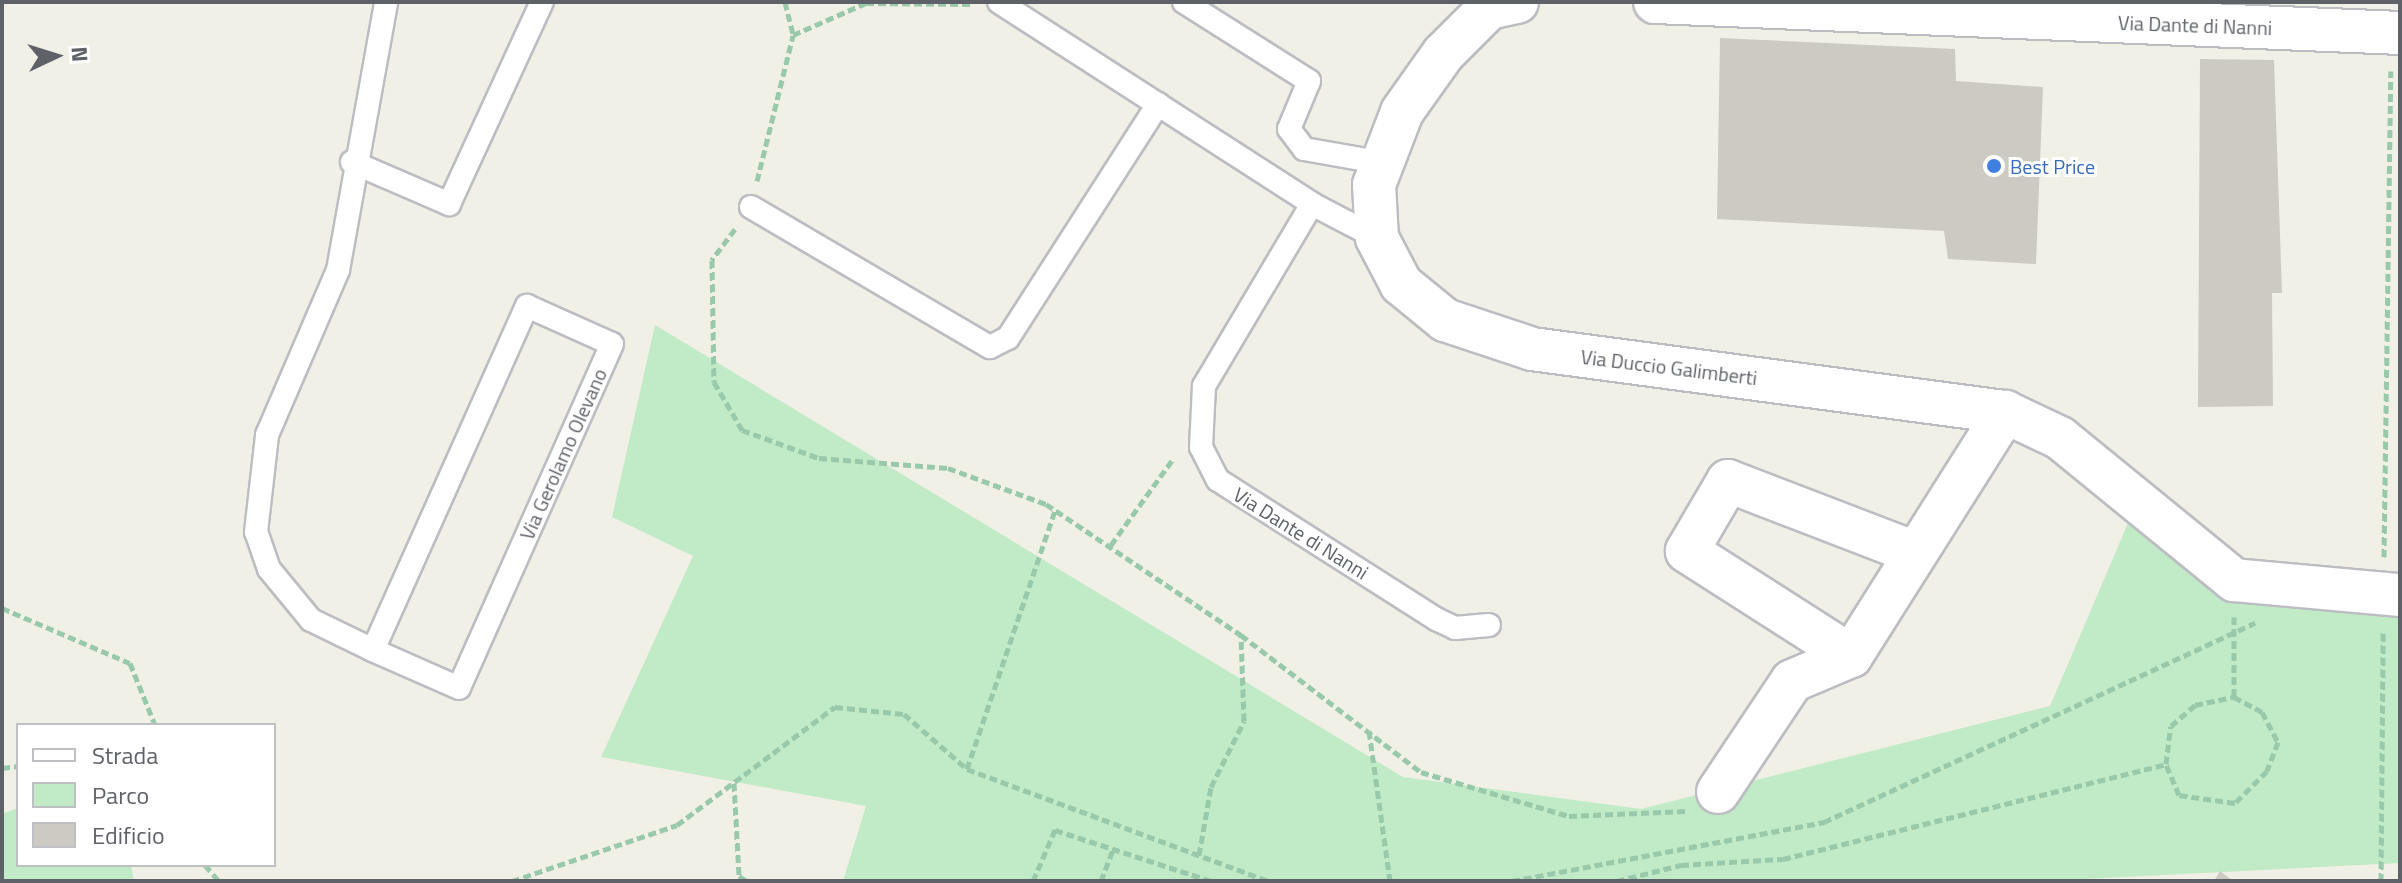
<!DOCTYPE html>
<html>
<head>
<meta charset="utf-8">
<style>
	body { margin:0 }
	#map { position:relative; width:2402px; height:883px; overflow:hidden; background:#f1f0e6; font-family:"Titillium Web",sans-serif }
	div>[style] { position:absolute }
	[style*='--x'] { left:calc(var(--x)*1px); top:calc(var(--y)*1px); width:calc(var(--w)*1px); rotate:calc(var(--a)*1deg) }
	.green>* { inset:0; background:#c1eac6 }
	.building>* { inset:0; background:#cccac3 }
	.path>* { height:5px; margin-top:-2.5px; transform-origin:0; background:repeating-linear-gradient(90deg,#99c9ab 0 8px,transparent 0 12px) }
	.roads { filter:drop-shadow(2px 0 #bbbdc2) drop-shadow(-2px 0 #bbbdc2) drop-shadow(0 2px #bbbdc2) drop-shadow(0 -2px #bbbdc2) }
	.service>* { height:22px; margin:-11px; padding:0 11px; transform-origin:11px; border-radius:11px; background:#fff }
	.minor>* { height:42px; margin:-21px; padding:0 21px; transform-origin:21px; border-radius:21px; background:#fff }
	.dots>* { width:22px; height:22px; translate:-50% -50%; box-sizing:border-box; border:4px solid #fff; border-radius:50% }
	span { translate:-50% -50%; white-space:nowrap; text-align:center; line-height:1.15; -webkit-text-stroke:6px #fff; paint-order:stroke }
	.street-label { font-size:20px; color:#5e6168 }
	.shop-label { font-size:20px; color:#366cbe }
	.left { translate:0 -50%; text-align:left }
	.frame { position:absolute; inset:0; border:4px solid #5e6168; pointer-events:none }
	.legend { position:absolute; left:16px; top:723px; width:260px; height:144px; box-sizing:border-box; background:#fff; border:2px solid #bfc0c3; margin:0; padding:10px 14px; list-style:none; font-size:24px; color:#5e6168 }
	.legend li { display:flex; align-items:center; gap:16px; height:40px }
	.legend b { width:40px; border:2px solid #bfc0c3 }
	.north { position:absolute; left:16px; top:16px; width:80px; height:80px; -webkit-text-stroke:6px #fff; paint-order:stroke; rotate:86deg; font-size:22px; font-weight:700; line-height:32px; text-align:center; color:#5e6168 }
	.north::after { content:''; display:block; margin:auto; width:28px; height:36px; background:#5e6168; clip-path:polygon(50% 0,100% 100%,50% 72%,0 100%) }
</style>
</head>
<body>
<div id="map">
	<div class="green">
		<div style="clip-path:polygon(655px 325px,1403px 777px,1641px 809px,2050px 706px,2137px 502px,2234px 580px,2400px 594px,2400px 863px,2045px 881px,843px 881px,866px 806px,601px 757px,693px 556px,612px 517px)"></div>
		<div style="clip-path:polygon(18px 808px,18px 865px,131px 865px,134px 881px,2px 881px,2px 814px)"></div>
	</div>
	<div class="building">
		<div style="clip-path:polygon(1720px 38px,1955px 49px,1956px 81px,2043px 87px,2036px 264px,1948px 259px,1944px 231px,1717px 219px)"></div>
		<div style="clip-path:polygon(2200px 59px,2274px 60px,2282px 293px,2272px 293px,2273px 406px,2198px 407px)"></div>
		<div style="clip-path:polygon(2220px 871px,2233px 881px,2214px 881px)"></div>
	</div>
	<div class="path">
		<div style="--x:785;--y:2;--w:34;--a:76"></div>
		<div style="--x:757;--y:181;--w:150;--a:-76.1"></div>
		<div style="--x:793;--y:35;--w:80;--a:-23.7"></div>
		<div style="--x:866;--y:3;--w:105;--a:0.5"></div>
		<div style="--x:735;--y:229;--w:39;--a:127"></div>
		<div style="--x:712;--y:260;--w:122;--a:89.1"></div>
		<div style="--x:714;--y:382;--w:56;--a:59.7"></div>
		<div style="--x:742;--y:430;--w:82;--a:20"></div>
		<div style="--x:819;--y:458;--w:129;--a:4.4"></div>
		<div style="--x:948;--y:468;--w:104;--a:20.2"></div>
		<div style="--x:1046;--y:504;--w:235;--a:33.9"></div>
		<div style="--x:1241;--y:635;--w:226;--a:37.3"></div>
		<div style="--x:1421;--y:772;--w:154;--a:16.6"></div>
		<div style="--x:1569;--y:816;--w:117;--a:-2.4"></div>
		<div style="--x:1111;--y:545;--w:106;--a:-54.2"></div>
		<div style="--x:2384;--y:557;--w:486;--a:-89.2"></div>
		<div style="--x:2;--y:608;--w:139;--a:23.3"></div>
		<div style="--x:130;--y:663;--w:67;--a:68"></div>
		<div style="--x:2234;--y:617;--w:80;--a:90"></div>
		<div style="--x:2234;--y:697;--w:32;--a:28"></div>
		<div style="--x:2262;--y:712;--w:34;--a:62"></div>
		<div style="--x:2278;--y:742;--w:31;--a:111"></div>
		<div style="--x:2267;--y:771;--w:45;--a:135"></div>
		<div style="--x:2235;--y:803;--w:57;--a:-171.9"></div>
		<div style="--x:2179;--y:795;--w:34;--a:-113"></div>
		<div style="--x:2166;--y:764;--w:38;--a:-83"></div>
		<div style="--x:2171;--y:726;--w:32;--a:-41"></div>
		<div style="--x:2195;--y:705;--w:40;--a:-12"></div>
		<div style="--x:1369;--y:731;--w:151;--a:82"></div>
		<div style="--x:2;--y:768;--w:16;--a:-7"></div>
		<div style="--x:967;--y:769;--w:274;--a:-71.2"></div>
		<div style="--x:734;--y:783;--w:93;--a:86.9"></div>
		<div style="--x:739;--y:876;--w:9;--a:32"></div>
		<div style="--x:1199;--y:855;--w:69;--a:-80"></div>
		<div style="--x:1211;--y:787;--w:74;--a:-63.4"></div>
		<div style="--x:1244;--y:721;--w:86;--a:-92"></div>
		<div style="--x:205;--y:865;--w:21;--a:49"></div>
		<div style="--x:512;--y:881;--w:174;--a:-18.7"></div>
		<div style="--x:677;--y:825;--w:197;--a:-36.8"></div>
		<div style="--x:835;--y:707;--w:69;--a:5.8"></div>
		<div style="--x:904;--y:714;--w:84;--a:41.1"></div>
		<div style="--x:967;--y:769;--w:321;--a:20.4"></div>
		<div style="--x:1033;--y:881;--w:56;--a:-66.7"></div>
		<div style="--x:1055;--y:830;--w:164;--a:18.1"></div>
		<div style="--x:1101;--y:881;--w:36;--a:-69"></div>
		<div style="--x:1512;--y:881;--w:318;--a:-10.7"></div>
		<div style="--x:1824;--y:822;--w:475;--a:-24.8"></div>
		<div style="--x:1617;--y:881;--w:66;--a:-14"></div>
		<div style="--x:1681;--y:865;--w:102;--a:-3.4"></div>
		<div style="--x:1783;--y:859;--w:395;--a:-13.9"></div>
		<div style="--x:2381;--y:881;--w:250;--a:-89.5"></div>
	</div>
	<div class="roads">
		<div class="service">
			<div style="--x:999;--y:2;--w:373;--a:32.8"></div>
			<div style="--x:1312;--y:204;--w:73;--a:27.6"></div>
			<div style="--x:1184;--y:2;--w:148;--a:32.3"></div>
			<div style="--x:1309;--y:81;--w:52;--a:112.6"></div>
			<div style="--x:1289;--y:129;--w:25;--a:53"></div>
			<div style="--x:1304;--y:149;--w:80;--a:10"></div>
			<div style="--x:352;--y:162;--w:106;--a:23.4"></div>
			<div style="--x:449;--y:204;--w:222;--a:-65.3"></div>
			<div style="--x:1312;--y:204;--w:212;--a:120.7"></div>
			<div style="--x:1204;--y:386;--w:61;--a:92.8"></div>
			<div style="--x:1201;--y:447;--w:37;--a:63"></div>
			<div style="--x:1218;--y:480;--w:259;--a:32.5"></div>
			<div style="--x:1436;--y:619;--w:21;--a:25"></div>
			<div style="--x:1455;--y:628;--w:34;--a:-5"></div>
			<div style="--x:751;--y:207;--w:277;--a:30.4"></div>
			<div style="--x:990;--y:347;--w:20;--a:-27"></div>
			<div style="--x:1008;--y:338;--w:278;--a:-57.3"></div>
			<div style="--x:373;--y:650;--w:377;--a:-65.9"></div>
			<div style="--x:527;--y:306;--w:93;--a:24.1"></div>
			<div style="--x:612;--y:344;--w:376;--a:114"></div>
			<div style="--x:459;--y:688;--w:94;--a:-156.2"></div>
			<div style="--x:373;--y:650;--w:69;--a:-154.2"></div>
			<div style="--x:311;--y:620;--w:66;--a:-129.5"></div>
			<div style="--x:269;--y:569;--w:39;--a:-109"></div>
			<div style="--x:256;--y:532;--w:98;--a:-83.5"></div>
			<div style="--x:267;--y:435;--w:180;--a:-66.7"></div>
			<div style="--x:338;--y:270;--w:272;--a:-79.8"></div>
		</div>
		<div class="minor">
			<div style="--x:1517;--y:2;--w:29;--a:168"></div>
			<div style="--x:1489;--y:8;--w:65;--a:135"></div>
			<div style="--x:1443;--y:54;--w:71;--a:125.3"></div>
			<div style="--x:1402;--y:112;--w:78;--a:111"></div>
			<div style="--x:1374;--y:185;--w:53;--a:86.8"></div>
			<div style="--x:1377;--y:238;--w:52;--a:62.4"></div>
			<div style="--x:1401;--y:284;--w:57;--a:39.3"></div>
			<div style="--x:1445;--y:320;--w:92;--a:18.4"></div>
			<div style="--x:1532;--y:349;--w:477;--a:7.6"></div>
			<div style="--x:2005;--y:412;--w:61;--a:25.3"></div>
			<div style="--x:2060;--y:438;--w:225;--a:39.2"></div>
			<div style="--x:2234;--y:580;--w:167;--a:5.2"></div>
			<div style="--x:1655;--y:2;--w:746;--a:2.38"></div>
			<div style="--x:1851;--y:656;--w:195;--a:-147.4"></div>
			<div style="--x:1687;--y:551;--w:81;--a:-59.6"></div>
			<div style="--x:1728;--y:481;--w:201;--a:21"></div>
			<div style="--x:1718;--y:792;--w:133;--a:-56.3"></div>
			<div style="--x:1792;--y:681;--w:64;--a:-23"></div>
			<div style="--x:1851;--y:656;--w:289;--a:-57.7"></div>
		</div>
	</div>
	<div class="dots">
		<div style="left:1994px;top:166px;background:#3f7fe0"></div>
	</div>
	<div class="street-label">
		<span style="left:2195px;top:25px;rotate:2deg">Via Dante di Nanni</span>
		<span style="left:1669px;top:367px;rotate:7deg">Via Duccio Galimberti</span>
		<span style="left:563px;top:454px;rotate:-66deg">Via Gerolamo Olevano</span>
		<span style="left:1301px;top:533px;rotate:32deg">Via Dante di Nanni</span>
	</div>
	<div class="shop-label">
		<span class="left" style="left:2010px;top:166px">Best Price</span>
	</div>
	<div class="frame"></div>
	<ul class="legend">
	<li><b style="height:10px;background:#fff"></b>Strada</li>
	<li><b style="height:22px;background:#c1eac6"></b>Parco</li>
	<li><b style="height:22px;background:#cccac3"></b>Edificio</li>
	</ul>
	<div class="north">N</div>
</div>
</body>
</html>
